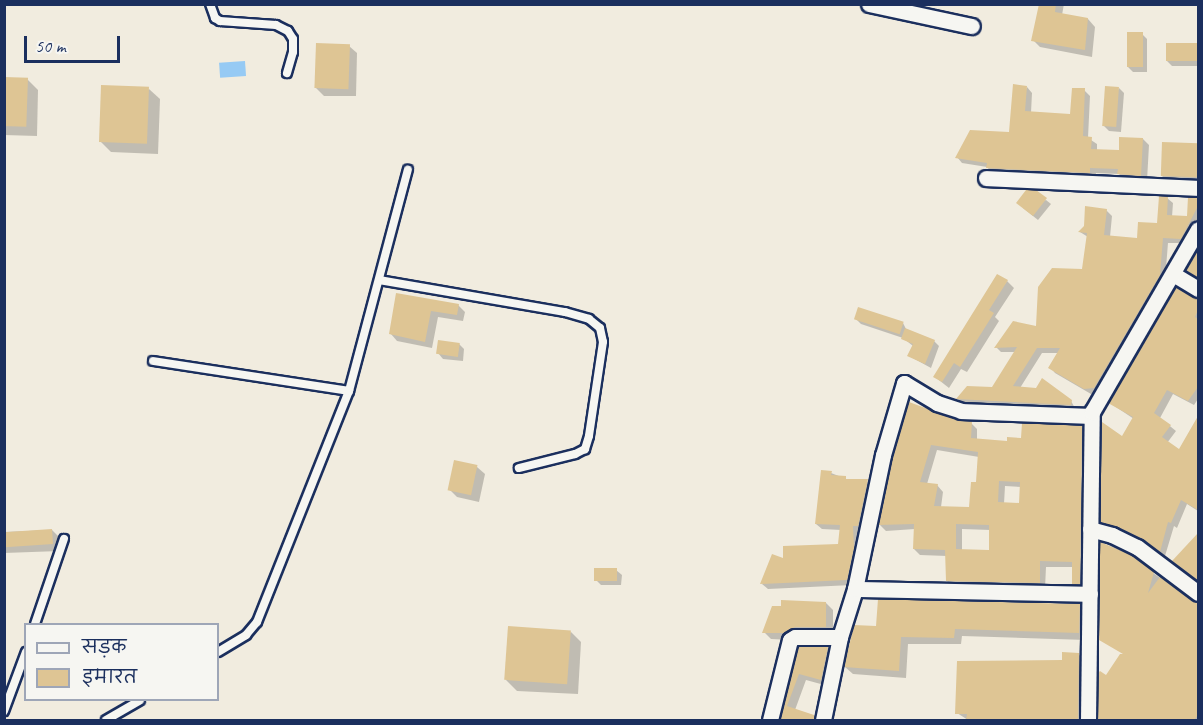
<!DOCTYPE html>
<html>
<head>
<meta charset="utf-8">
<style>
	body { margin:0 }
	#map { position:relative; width:1203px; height:725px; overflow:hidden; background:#f1ecdf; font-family:Caveat,"Playpen Sans Deva",sans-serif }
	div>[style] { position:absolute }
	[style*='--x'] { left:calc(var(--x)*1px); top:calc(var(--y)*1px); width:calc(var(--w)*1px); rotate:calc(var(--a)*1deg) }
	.water>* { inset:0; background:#96caf4; transform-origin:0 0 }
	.shadow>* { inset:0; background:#0003 }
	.building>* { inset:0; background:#dec594; transform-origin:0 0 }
	.roads { filter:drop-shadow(2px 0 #1b2f5e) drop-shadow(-2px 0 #1b2f5e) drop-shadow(0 2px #1b2f5e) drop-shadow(0 -2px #1b2f5e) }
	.lane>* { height:8px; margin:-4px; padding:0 4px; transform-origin:4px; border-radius:4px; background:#f6f6f2 }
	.street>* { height:15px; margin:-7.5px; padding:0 7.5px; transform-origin:7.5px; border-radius:7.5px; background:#f6f6f2 }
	span { translate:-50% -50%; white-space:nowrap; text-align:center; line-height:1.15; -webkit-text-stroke:4.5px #f6f6f2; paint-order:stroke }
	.frame { position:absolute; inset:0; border:6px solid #1b2f5e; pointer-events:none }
	.legend { position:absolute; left:24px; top:623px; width:195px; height:78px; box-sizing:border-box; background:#f6f6f2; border:2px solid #9ea6b7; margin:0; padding:8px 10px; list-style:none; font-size:18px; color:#1b2f5e }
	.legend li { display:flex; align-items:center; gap:12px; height:30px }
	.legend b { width:30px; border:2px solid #9ea6b7 }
	.scale { position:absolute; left:24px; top:36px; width:96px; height:27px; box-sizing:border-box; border:3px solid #1b2f5e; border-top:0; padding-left:8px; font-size:18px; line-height:21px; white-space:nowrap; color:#1b2f5e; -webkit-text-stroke:4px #f6f6f2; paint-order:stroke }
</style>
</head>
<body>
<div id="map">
	<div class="water">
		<div style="left:245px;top:61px;width:15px;height:26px;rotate:86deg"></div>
	</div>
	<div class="shadow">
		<div style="clip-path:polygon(1040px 4px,1064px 4px,1062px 15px,1088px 19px,1095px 27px,1092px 57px,1040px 47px,1033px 40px)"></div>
		<div style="clip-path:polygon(1142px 34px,1147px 39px,1147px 72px,1133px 72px,1128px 67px)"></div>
		<div style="clip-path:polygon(1167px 45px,1198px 45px,1198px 66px,1172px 66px,1167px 61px)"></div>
		<div style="clip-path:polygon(349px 46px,357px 53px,356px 96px,324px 96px,316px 88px)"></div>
		<div style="clip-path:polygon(4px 79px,27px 79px,38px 90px,37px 136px,4px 135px)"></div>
		<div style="clip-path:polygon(1027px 87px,1032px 93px,1031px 113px,1072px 115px,1084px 90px,1090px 96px,1088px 138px,1097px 144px,1097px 150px,1120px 151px,1143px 139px,1149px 145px,1147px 181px,1125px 180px,1119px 174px,1096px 173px,1095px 178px,993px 174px,987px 167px,962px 163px,957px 157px,1011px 134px)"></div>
		<div style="clip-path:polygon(1119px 88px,1124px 93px,1121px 132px,1109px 131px,1104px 126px)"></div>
		<div style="clip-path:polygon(149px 89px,160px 99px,158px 154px,111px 152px,100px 141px)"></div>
		<div style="clip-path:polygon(1164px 143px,1198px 144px,1198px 184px,1167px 181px,1162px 176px)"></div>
		<div style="clip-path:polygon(1167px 198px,1173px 203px,1172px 217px,1188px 218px,1189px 199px,1198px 199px,1198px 221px,1187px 243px,1168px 243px,1165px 281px,1100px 393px,1091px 394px,1055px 373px,1050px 367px,1058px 353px,1042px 353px,1020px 388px,1071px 401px,1076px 410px,963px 404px,958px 399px,993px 388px,1016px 352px,1001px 352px,996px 347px,1037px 327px,1084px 271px,1088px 237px,1080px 232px,1106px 210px,1112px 216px,1110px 237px,1138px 240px,1159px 225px)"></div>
		<div style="clip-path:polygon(1046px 200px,1051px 204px,1038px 220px,1023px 208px)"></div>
		<div style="clip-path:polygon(1007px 281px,1014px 288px,995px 317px,999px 321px,967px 372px,961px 369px,949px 388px,935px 377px)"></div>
		<div style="clip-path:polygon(397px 295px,458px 305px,465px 312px,463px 321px,438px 317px,432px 348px,397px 341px,391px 334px)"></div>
		<div style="clip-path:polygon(1197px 300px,1198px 399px,1194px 405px,1173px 394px,1160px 418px,1176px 431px,1167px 443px,1180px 451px,1198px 419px,1198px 511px,1187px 504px,1177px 528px,1174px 526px,1165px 556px,1148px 543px,1107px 527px,1102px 521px,1122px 438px,1134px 419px,1110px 403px)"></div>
		<div style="clip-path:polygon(856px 319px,903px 323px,907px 331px,934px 341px,939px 346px,931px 368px,909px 356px,913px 346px,903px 338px,861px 324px)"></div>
		<div style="clip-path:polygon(459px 344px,464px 349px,463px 361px,443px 359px,438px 353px)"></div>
		<div style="clip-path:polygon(evenodd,958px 422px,971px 423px,977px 429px,977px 440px,1008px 442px,1081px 427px,1088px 433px,1086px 590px,1079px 589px,1073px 583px,1073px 567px,1046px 567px,1045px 589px,953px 587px,947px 581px,947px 556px,920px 555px,914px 549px,915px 529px,886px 531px,880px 525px,894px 458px,958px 422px,937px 450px,979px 457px,977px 484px,971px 508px,941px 507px,943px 492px,937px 485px,927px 484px,937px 450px,958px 422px,1005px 486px,1022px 487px,1021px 504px,1004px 504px,1005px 486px,958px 422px,962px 529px,990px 530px,990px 551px,962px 551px,962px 529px)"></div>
		<div style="clip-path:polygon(455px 462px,477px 467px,485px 474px,479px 502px,457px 497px,449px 489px)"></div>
		<div style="clip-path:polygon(831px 473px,849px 480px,867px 481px,873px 486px,864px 531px,858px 531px,859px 554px,852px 585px,768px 589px,762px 584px,784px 560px,840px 546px,841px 530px,822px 529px,816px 524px)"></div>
		<div style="clip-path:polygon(52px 530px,60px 538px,60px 551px,4px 553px,4px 532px)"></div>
		<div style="clip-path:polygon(1198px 536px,1198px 581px,1179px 566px)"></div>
		<div style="clip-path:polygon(616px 570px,622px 575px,621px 585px,601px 585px,596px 580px)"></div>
		<div style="clip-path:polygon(1153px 573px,1198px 604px,1198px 720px,1099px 720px,1100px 673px,1106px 677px,1128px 656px,1100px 639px)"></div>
		<div style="clip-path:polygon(826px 603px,833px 610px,833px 634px,791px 640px,771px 639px,764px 632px)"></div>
		<div style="clip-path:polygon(1079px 605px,1087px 613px,1086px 640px,962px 636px,961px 644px,908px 644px,906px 678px,853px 674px,845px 667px,878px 628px)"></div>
		<div style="clip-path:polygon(571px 632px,581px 642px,578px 694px,517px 691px,506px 680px)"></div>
		<div style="clip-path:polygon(800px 648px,827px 648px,834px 655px,828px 686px,806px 680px,795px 710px,807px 714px,813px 720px,781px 720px)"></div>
		<div style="clip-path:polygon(1078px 654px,1084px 659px,1083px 720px,968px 720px,957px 713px)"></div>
	</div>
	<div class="building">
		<div style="clip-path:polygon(1039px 4px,1056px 4px,1055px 12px,1088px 18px,1085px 50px,1031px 41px)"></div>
		<div style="left:1127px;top:32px;width:16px;height:35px"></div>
		<div style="left:316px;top:43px;width:34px;height:45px;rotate:2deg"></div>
		<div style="left:1166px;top:43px;width:32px;height:18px"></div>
		<div style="left:4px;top:77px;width:24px;height:49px;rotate:2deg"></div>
		<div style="clip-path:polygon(1013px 84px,1027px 86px,1025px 111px,1070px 114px,1072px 88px,1085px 88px,1083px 136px,1092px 137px,1091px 149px,1119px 150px,1119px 137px,1143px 138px,1141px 176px,1117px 174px,1118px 169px,1090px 168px,1090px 173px,986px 168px,987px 163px,955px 158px,970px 130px,1009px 132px)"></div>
		<div style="left:101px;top:85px;width:48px;height:57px;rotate:2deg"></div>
		<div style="left:1105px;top:86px;width:14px;height:40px;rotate:4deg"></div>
		<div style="left:1162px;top:142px;width:36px;height:34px;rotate:2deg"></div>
		<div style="clip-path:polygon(1026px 190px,1036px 190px,1047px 198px,1033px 216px,1016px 203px)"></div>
		<div style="clip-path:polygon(1159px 196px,1168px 196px,1167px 215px,1187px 216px,1188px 197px,1198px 198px,1198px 206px,1181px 239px,1163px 238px,1160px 275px,1094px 388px,1084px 389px,1048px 368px,1060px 348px,1037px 348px,1013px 386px,1036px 388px,1042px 378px,1072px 400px,1071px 405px,956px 399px,967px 386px,992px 387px,1017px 347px,994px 348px,1013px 321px,1036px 326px,1038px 287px,1052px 268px,1082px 269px,1087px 233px,1078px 232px,1084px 226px,1085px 206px,1107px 209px,1104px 235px,1137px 238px,1138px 222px,1157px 223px)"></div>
		<div style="clip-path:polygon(1198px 248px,1198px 278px,1185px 270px)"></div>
		<div style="clip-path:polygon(997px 274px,1008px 280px,989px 310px,994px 313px,960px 367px,954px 363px,942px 382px,933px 377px)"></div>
		<div style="clip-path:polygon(1176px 287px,1198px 299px,1198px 310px,1195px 317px,1198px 319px,1198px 387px,1188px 401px,1167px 390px,1154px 413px,1171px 425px,1162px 437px,1179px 449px,1198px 416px,1198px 510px,1181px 500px,1171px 523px,1168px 522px,1160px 552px,1141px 538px,1100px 522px,1102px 422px,1122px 436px,1133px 417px,1108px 403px)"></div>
		<div style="clip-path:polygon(396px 293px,459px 304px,457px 315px,431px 311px,425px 342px,389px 334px)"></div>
		<div style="left:858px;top:307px;width:48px;height:13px;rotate:18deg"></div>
		<div style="clip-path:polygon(905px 328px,935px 340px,925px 364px,907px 356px,913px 344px,901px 339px)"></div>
		<div style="left:438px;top:340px;width:22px;height:14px;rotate:8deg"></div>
		<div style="clip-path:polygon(evenodd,909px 402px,958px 420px,972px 421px,971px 438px,1007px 441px,1007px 437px,1021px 438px,1022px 423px,1082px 425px,1080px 584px,1072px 584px,1072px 562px,1040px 561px,1040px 583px,946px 581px,945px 550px,913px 549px,914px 524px,878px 525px,892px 457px,909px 402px,931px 445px,978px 452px,976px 482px,971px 482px,969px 507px,934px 506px,938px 484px,920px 482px,931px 445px,909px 402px,999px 481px,1020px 482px,1019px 503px,998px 502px,999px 481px,909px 402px,956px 524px,989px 525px,989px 550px,956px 549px,956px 524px)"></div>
		<div style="left:454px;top:460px;width:24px;height:31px;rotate:12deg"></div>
		<div style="clip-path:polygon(821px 470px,832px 471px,831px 475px,846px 476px,846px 479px,868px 479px,858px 526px,853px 526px,854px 548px,847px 580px,760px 584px,772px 554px,783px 558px,783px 546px,838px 544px,840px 525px,815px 524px)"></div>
		<div style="left:52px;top:529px;width:15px;height:48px;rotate:86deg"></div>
		<div style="clip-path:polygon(1198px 533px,1198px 581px,1172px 561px)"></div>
		<div style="clip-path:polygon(1100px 542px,1132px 555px,1154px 572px,1148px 593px,1160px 577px,1192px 601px,1198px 603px,1198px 715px,1194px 720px,1098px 720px,1098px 673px,1100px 671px,1106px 675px,1120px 654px,1123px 654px,1099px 640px)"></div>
		<div style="left:594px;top:568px;width:23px;height:13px"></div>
		<div style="clip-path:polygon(878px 599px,1080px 604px,1079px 633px,955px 629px,954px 638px,901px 637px,899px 671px,844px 667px,854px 625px,876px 626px)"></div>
		<div style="clip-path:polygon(781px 600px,826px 602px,826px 627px,795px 627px,783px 633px,762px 633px,772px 606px,781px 606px)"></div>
		<div style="left:508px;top:626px;width:63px;height:54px;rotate:4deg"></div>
		<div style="clip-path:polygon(798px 647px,828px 647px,821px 680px,799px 674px,787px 706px,814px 715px,814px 720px,780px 720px)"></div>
		<div style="clip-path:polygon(1062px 652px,1079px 653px,1078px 720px,966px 720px,967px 714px,955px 714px,957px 661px,1062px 660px)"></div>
	</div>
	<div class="roads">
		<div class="lane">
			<div style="--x:210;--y:4;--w:15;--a:70"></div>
			<div style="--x:215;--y:18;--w:6;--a:31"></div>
			<div style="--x:220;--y:21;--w:56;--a:4.1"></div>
			<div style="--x:276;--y:25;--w:13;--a:27"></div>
			<div style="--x:288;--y:31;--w:9;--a:58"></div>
			<div style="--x:293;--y:39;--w:13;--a:90"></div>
			<div style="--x:293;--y:52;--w:22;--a:106"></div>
			<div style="--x:379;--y:280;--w:189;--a:9.8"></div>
			<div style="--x:565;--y:312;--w:25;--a:16"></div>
			<div style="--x:589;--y:319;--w:14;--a:39"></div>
			<div style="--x:600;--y:328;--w:14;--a:78"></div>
			<div style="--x:603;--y:342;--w:95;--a:98.5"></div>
			<div style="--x:589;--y:436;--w:14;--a:107"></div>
			<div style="--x:585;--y:449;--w:11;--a:153"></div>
			<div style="--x:575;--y:454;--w:58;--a:166"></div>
			<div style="--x:153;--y:361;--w:198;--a:8.7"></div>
			<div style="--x:35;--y:624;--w:90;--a:-71.2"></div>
			<div style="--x:218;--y:652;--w:33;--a:-31"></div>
			<div style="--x:246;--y:635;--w:17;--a:-50"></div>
			<div style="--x:257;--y:622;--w:249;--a:-68.3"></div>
			<div style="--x:349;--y:391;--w:229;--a:-75.1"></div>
			<div style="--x:4;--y:711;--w:63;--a:-69.6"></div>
			<div style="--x:106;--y:720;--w:39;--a:-30"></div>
		</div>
		<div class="street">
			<div style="--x:869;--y:4;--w:105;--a:12.1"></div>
			<div style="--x:986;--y:178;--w:212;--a:2.7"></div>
			<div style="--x:1173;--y:274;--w:29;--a:31"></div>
			<div style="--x:1090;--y:529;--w:23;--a:15"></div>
			<div style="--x:1112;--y:535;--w:28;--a:26"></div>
			<div style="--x:1137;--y:547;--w:76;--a:37"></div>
			<div style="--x:855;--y:589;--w:137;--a:-78.2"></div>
			<div style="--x:883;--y:455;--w:75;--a:-73.7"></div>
			<div style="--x:904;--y:383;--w:39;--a:31"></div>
			<div style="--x:937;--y:403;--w:25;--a:18"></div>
			<div style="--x:961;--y:411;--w:130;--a:2.2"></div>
			<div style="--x:770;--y:720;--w:82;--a:-76"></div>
			<div style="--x:790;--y:640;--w:6;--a:-31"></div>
			<div style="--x:795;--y:637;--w:45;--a:0"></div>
			<div style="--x:840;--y:637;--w:50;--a:-72.6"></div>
			<div style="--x:855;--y:589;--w:235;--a:1.2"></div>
			<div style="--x:823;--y:720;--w:85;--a:-78.4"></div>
			<div style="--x:1088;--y:720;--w:308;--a:-89.3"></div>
			<div style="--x:1092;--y:412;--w:211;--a:-59.9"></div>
		</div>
	</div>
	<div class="frame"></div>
	<ul class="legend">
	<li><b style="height:8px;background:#f6f6f2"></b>सड़क</li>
	<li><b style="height:16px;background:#dec594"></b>इमारत</li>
	</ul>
	<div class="scale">50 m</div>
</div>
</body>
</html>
